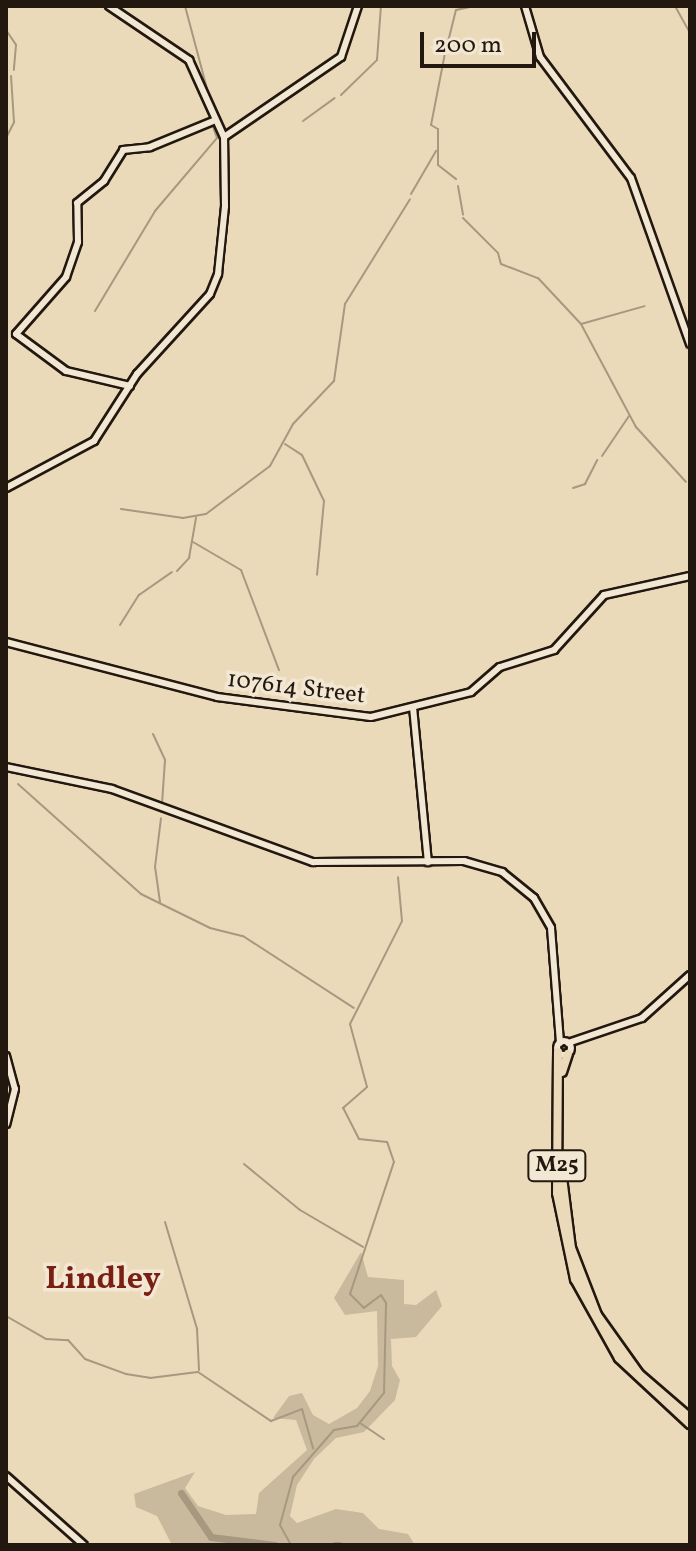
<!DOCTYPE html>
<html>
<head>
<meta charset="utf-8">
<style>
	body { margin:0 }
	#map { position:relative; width:696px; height:1551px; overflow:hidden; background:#ebdaba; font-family:Vollkorn,serif }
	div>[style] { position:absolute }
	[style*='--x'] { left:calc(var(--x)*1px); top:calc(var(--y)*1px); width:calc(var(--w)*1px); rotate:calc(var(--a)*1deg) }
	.green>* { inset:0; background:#c9b99d }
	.stream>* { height:2px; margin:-1px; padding:0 1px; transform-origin:1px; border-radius:1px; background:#a79880 }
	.river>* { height:7px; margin:-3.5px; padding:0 3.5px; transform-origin:3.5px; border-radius:3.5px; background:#a79880 }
	.roads { filter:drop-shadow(2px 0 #23180f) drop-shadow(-2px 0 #23180f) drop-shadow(0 2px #23180f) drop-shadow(0 -2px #23180f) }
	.secondary>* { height:6px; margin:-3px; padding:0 3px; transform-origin:3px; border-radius:3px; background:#f2e7d2 }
	.secondary>.ring { margin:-3px; padding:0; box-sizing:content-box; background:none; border:6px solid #f2e7d2; border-radius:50% }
	.primary>* { height:8px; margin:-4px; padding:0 4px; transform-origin:4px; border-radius:4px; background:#ebdaba }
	span { translate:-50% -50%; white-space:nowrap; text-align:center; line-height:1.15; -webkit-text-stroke:7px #f2e7d2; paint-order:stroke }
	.shield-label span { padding:2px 6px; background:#f2e7d2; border:2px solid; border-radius:6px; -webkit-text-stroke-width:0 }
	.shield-label { font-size:22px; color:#23180f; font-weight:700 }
	.street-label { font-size:24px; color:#23180f }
	.district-label { font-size:32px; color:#7a1f14; font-weight:700 }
	.frame { position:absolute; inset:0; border:8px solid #23180f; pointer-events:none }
	.scale { position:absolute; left:420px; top:32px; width:116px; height:36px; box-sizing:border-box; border:4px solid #23180f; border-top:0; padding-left:10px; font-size:24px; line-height:28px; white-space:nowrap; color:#23180f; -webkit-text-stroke:6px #f2e7d2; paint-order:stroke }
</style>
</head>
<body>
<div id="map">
	<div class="green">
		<div style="clip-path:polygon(361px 1252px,368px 1277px,404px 1280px,404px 1304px,416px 1305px,436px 1290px,442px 1306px,416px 1337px,391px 1339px,392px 1366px,400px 1380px,395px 1400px,364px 1432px,336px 1438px,314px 1459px,297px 1485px,290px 1516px,297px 1523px,336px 1509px,363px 1513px,379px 1529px,408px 1534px,415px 1545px,172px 1545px,157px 1516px,136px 1507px,134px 1494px,195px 1472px,185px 1488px,198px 1506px,226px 1515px,256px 1514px,259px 1493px,307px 1450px,296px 1420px,273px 1418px,289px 1396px,302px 1393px,313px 1415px,329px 1424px,357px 1408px,370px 1391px,378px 1366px,377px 1311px,345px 1315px,334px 1298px)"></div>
	</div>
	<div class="stream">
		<div style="--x:185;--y:6;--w:93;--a:75.1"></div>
		<div style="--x:675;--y:6;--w:31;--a:61"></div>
		<div style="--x:6;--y:30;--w:18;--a:56"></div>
		<div style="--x:16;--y:45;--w:25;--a:95"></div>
		<div style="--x:690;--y:40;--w:4;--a:90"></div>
		<div style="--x:447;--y:46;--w:37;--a:-76"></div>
		<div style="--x:456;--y:10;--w:19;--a:-12"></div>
		<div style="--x:446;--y:48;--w:78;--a:101"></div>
		<div style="--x:431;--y:125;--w:8;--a:30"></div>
		<div style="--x:438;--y:129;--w:36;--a:90"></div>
		<div style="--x:438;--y:165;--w:23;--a:38"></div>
		<div style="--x:341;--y:95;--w:50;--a:-44.2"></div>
		<div style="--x:377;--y:60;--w:54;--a:-85.8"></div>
		<div style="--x:303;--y:121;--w:39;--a:-36"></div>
		<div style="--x:6;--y:138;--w:18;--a:-63"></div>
		<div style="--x:14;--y:122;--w:46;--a:-93.7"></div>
		<div style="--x:458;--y:186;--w:29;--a:80"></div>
		<div style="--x:411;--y:194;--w:50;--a:-59.8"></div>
		<div style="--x:463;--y:218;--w:49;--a:45"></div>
		<div style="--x:498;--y:253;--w:11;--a:75"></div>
		<div style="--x:501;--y:264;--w:40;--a:21"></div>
		<div style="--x:538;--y:278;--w:63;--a:46.9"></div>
		<div style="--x:581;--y:324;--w:117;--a:61.9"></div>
		<div style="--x:636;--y:427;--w:74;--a:47.7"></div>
		<div style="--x:95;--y:311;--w:117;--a:-59"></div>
		<div style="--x:155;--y:211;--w:96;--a:-49.7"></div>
		<div style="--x:217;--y:138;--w:12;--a:-110"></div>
		<div style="--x:581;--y:324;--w:66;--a:-15.7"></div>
		<div style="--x:285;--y:444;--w:20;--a:33"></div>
		<div style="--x:302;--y:455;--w:51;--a:64.4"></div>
		<div style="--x:324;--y:501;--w:74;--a:95.4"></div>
		<div style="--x:602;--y:456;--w:48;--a:-56"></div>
		<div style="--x:573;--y:488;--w:13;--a:-18"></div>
		<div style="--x:585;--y:484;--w:27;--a:-63"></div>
		<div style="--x:121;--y:509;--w:63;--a:8.3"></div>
		<div style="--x:183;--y:518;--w:23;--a:-10"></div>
		<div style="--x:206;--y:514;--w:80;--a:-36.9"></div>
		<div style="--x:270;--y:466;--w:48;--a:-61.3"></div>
		<div style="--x:293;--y:424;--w:59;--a:-46.4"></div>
		<div style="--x:334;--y:381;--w:78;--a:-81.9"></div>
		<div style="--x:345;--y:304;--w:123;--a:-58.2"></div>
		<div style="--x:193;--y:542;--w:56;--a:30.3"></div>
		<div style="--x:241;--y:570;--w:107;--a:69.2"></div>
		<div style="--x:177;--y:571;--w:18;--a:-47"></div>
		<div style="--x:189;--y:558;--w:41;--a:-80.1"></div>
		<div style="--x:120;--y:625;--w:36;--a:-58"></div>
		<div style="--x:139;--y:595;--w:40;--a:-34.9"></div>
		<div style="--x:153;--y:734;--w:29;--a:65"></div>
		<div style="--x:165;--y:760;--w:44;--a:93.9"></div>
		<div style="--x:18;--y:784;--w:165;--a:41.8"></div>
		<div style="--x:141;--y:894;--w:77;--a:26.2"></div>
		<div style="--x:210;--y:928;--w:34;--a:14"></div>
		<div style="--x:243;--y:936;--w:132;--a:33"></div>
		<div style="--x:160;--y:902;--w:35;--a:-98"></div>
		<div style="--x:155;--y:867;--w:49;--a:-83"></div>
		<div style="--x:244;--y:1164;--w:72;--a:39.4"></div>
		<div style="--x:300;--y:1210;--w:73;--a:30.4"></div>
		<div style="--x:165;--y:1222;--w:112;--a:73.3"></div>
		<div style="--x:197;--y:1329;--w:41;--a:87.2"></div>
		<div style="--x:6;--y:1316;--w:46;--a:29.9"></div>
		<div style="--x:46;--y:1339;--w:22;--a:3"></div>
		<div style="--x:68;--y:1340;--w:25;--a:48"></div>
		<div style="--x:85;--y:1359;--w:44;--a:20.1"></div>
		<div style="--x:126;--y:1374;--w:24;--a:9"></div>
		<div style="--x:150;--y:1378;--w:48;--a:-7.1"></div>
		<div style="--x:198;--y:1372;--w:88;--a:33.9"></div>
		<div style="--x:271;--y:1421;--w:33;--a:-21"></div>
		<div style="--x:302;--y:1409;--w:41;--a:74.2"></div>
		<div style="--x:360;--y:1423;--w:29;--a:34"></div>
		<div style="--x:291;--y:1545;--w:23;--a:-119"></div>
		<div style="--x:280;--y:1525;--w:50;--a:-74.8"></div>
		<div style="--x:293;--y:1477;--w:62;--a:-48.9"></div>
		<div style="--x:334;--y:1430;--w:23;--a:-10"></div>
		<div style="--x:357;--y:1426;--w:43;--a:-50.7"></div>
		<div style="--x:384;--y:1393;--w:90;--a:-88.7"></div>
		<div style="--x:386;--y:1303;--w:9;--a:-122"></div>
		<div style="--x:381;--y:1295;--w:21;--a:143"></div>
		<div style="--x:364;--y:1308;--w:20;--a:-135"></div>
		<div style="--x:350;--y:1294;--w:139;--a:-71.6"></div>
		<div style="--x:394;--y:1162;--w:21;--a:-109"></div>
		<div style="--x:387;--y:1142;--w:28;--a:-174"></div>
		<div style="--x:359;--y:1139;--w:35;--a:-117"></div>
		<div style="--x:343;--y:1108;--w:32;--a:-41"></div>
		<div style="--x:367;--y:1087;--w:65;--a:-105.1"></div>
		<div style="--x:350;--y:1024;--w:115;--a:-63.2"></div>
		<div style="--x:402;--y:921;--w:44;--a:-95.2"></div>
	</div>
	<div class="river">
		<div style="--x:181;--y:1493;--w:53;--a:55.7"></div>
		<div style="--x:211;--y:1537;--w:64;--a:7.1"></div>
		<div style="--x:335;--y:1545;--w:4;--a:0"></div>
	</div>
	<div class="roads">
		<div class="secondary">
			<div style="--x:109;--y:6;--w:97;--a:34"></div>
			<div style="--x:189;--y:60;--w:85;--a:65.6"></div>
			<div style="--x:525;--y:6;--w:53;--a:73.6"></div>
			<div style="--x:540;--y:57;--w:151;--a:53.1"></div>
			<div style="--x:631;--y:178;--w:176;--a:70.4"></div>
			<div style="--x:130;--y:386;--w:66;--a:-166.8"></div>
			<div style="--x:66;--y:371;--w:62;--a:-143.5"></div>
			<div style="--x:16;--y:334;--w:76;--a:-48.7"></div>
			<div style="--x:66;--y:277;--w:37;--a:-71"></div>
			<div style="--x:78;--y:242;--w:39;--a:-91"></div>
			<div style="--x:77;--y:203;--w:35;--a:-39"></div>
			<div style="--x:104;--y:181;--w:36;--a:-58"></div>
			<div style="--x:123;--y:150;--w:27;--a:-6"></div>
			<div style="--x:150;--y:147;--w:68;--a:-22.4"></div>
			<div style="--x:6;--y:488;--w:100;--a:-28.1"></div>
			<div style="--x:94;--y:441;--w:80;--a:-57.3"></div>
			<div style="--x:137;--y:374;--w:108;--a:-47.6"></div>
			<div style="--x:210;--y:294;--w:22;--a:-68"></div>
			<div style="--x:218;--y:274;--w:68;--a:-84.1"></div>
			<div style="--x:225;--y:206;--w:69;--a:-90.8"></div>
			<div style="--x:224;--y:137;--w:142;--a:-34.4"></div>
			<div style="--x:341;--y:57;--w:54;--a:-71.6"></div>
			<div style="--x:6;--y:642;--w:218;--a:14.6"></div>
			<div style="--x:217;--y:697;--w:155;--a:7.4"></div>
			<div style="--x:371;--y:717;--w:103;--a:-14"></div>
			<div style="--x:471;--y:692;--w:38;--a:-41"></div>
			<div style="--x:500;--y:667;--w:57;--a:-17.5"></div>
			<div style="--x:554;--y:650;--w:74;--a:-47.7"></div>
			<div style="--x:604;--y:595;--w:88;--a:-12.5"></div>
			<div style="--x:413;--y:707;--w:156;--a:84.5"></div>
			<div style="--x:6;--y:767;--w:108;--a:11.7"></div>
			<div style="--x:112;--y:789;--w:214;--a:20"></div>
			<div style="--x:313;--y:862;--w:151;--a:-0.4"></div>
			<div style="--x:464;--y:861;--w:40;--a:16"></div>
			<div style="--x:502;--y:872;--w:41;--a:39.1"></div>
			<div style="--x:534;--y:898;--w:34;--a:60"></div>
			<div style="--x:551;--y:928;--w:115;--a:85.5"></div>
			<div class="ring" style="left:557px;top:1041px;width:8px;height:8px"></div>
			<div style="--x:568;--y:1043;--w:78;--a:-18.7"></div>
			<div style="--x:642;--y:1018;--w:64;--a:-41.9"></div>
			<div style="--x:6;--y:1056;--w:34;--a:75"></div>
			<div style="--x:15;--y:1089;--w:36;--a:104"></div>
			<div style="--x:6;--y:1476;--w:104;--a:41.5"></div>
		</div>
		<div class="primary">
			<div style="--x:558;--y:1052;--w:141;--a:90.4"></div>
			<div style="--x:557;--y:1193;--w:88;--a:78.2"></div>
			<div style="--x:575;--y:1279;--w:90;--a:60.9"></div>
			<div style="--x:619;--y:1358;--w:97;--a:42.9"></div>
			<div style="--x:562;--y:1072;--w:19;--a:-72"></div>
			<div style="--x:562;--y:1177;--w:72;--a:82.8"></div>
			<div style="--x:571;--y:1248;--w:72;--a:68.8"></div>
			<div style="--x:597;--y:1315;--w:72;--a:54.6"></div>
			<div style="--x:639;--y:1374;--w:67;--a:40.8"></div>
		</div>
	</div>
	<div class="shield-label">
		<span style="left:557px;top:1166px">M25</span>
	</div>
	<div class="street-label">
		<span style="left:296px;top:689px;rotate:7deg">107614 Street</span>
	</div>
	<div class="district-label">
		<span style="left:103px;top:1280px">Lindley</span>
	</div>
	<div class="frame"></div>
	<div class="scale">200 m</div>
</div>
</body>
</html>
